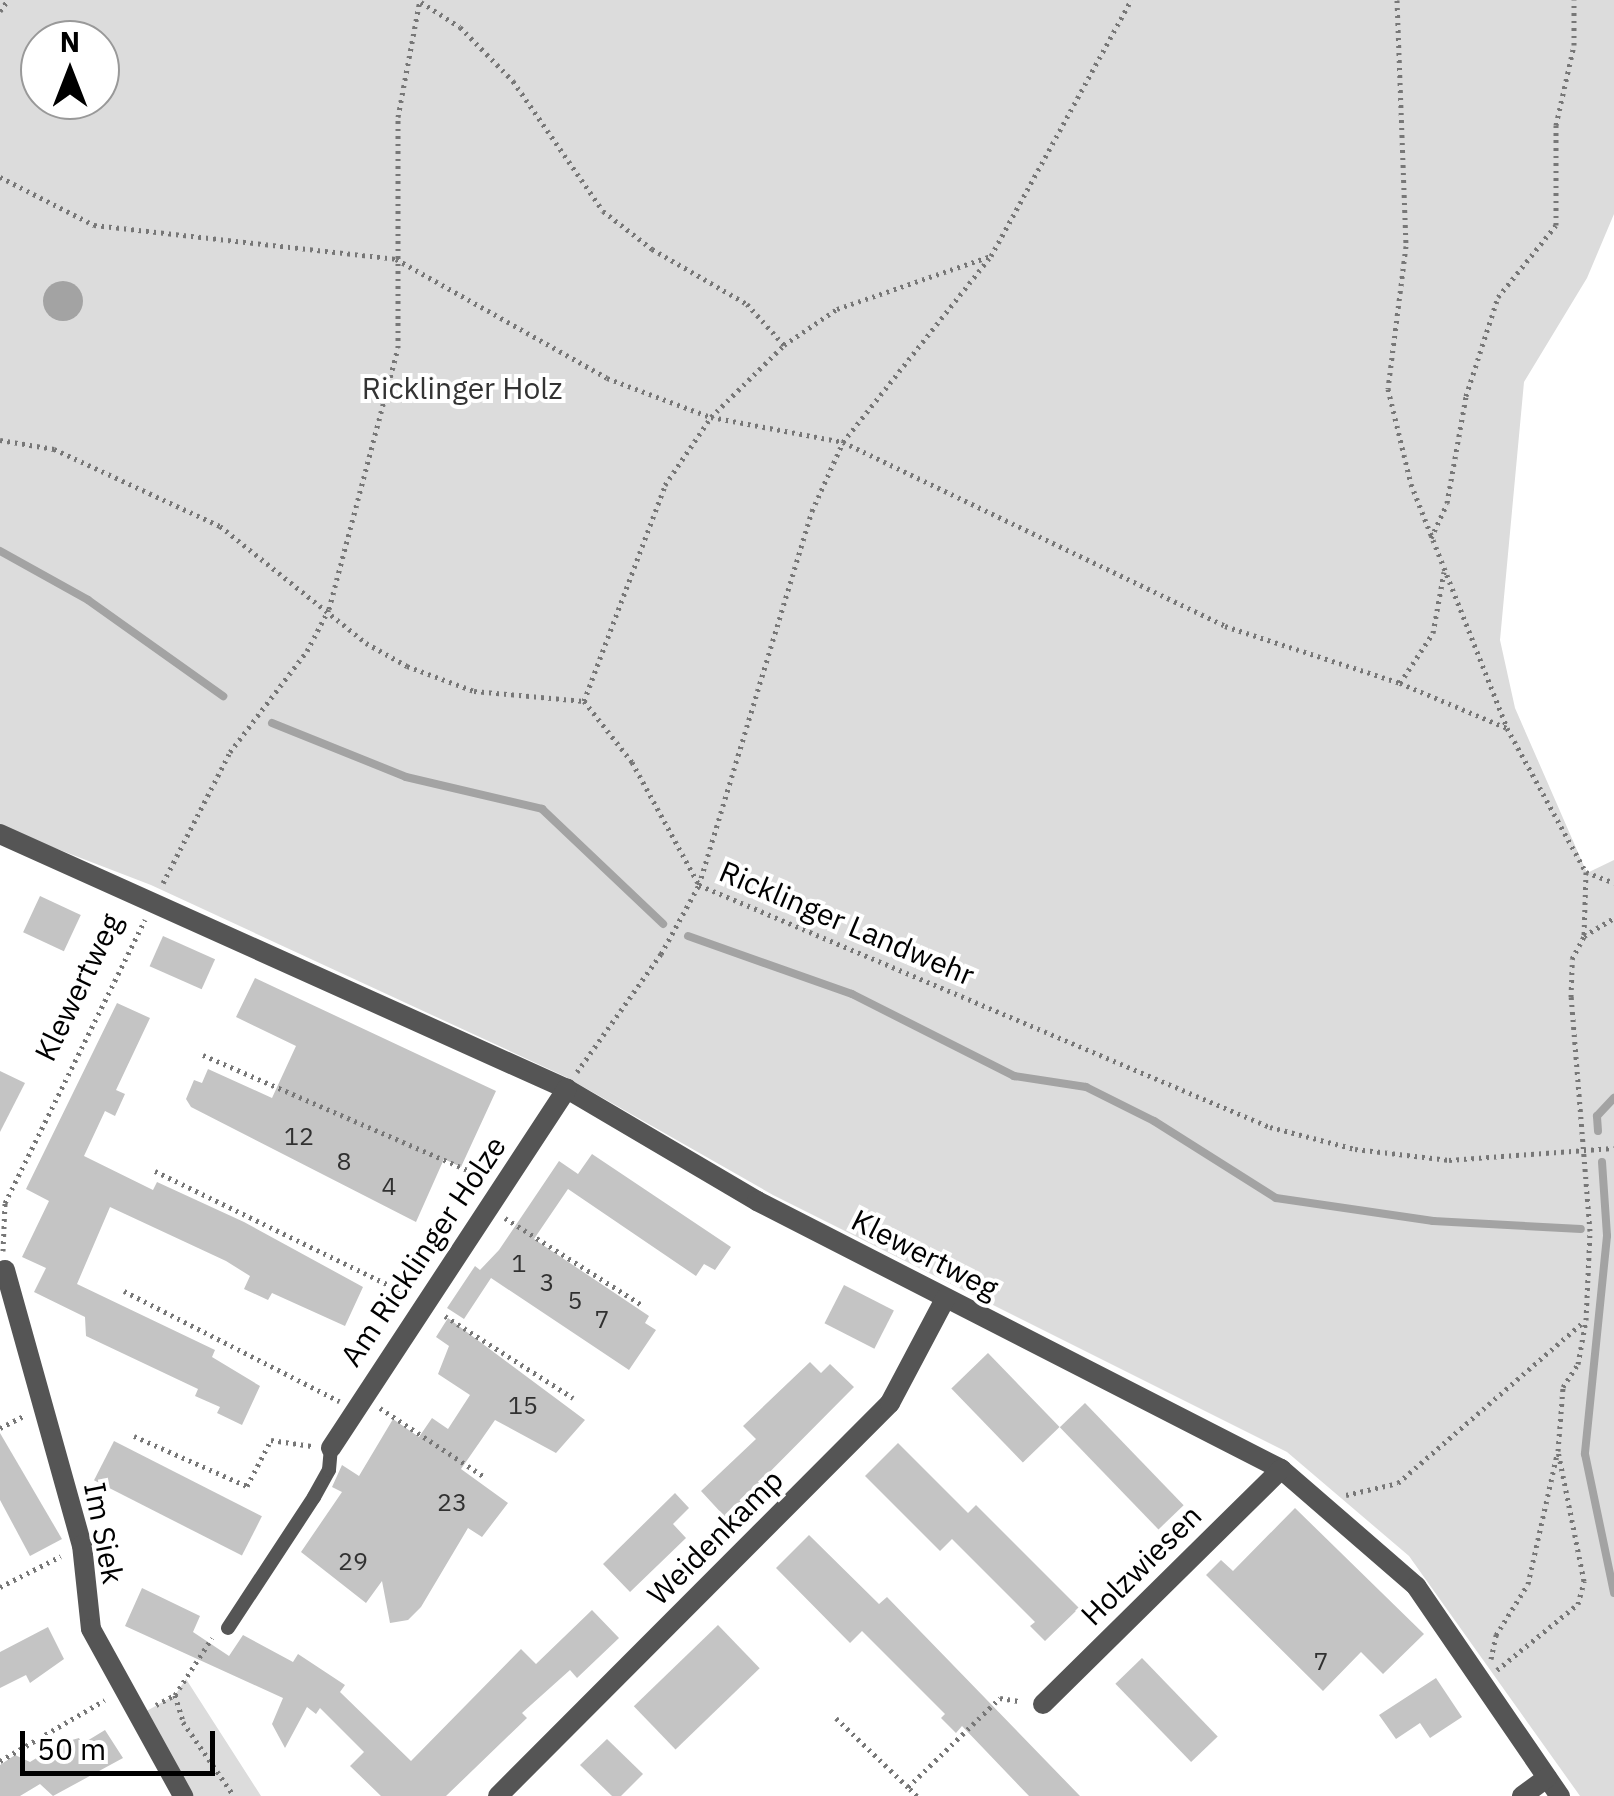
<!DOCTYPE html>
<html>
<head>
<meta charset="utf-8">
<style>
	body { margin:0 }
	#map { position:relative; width:1614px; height:1796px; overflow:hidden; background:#fff; font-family:"IBM Plex Sans",sans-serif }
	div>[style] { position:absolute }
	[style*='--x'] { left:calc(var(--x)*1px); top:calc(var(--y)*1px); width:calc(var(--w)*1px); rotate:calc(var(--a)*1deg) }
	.green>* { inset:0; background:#dcdcdc }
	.water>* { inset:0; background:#a3a3a3 }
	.round { border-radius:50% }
	.stream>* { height:8px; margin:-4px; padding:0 4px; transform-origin:4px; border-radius:4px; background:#a3a3a3 }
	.building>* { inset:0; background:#c4c4c4; transform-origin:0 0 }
	.path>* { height:5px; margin-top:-2.5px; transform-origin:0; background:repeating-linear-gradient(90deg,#777 0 2.5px,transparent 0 7.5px) }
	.service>* { height:14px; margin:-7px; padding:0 7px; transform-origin:7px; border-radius:7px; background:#555 }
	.minor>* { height:20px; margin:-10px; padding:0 10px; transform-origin:10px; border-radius:10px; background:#555 }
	span { translate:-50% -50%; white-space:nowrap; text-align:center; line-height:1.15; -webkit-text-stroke:8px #fff; paint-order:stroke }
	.number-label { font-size:25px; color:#313131 }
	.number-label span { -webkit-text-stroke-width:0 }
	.park-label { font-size:30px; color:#333 }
	.street-label { font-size:30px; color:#000 }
	.north { position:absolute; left:20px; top:20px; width:100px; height:100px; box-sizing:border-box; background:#fff; border:2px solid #999; border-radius:50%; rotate:0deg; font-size:28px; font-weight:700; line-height:40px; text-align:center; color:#000 }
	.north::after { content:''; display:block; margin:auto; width:35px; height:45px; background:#000; clip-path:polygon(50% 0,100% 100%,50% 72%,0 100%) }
	.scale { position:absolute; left:20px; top:1731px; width:195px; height:45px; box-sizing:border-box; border:5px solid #000; border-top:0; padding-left:12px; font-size:30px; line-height:35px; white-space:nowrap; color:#000; -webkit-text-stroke:8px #fff; paint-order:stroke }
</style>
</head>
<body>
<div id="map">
	<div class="green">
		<div style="clip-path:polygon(evenodd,0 0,1614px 0,1614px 214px,1587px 278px,1524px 382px,1500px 640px,1515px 708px,1587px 873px,1614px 860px,1614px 1796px,1580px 1796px,1409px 1556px,1287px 1452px,773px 1195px,566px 1077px,151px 885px,0 827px,0 0,40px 40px,100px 40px,100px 100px,40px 100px,40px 40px)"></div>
		<div style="clip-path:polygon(186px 1679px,261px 1796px,183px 1796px,136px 1717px,175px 1695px)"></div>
	</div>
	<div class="water">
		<div class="round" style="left:43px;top:281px;width:40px;height:40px"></div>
	</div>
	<div class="stream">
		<div style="--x:0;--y:551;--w:101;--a:29.1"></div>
		<div style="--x:88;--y:600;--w:166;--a:35.4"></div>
		<div style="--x:272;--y:723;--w:144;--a:21.9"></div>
		<div style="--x:406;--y:777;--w:140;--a:13.2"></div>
		<div style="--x:542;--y:809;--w:167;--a:43.5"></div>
		<div style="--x:688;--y:936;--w:174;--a:19.5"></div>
		<div style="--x:852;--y:994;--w:182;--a:26.8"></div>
		<div style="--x:1014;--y:1076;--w:73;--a:8.7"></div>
		<div style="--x:1086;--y:1087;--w:76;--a:26.6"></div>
		<div style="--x:1154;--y:1121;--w:144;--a:32.3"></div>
		<div style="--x:1276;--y:1198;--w:159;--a:8.3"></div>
		<div style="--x:1433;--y:1221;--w:148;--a:3.1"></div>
		<div style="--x:1598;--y:1131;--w:15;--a:-94"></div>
		<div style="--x:1597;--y:1116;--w:25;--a:-47"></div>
		<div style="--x:1602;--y:1162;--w:74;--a:86.1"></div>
		<div style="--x:1607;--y:1236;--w:219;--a:95.8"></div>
		<div style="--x:1585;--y:1454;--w:142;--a:78.2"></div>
	</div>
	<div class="building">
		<div style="left:40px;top:896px;width:45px;height:40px;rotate:25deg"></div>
		<div style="left:163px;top:936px;width:57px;height:33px;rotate:24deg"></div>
		<div style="clip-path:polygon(255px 978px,496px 1091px,461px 1167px,444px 1159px,416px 1222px,191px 1107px,186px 1099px,194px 1080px,202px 1083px,208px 1069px,272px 1098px,296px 1046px,236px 1017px)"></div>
		<div style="clip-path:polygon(117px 1003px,150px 1018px,116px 1090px,125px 1094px,115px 1116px,105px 1111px,84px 1156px,153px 1190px,157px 1182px,244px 1222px,363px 1287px,345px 1326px,272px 1293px,268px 1300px,244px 1289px,250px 1276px,226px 1261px,110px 1207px,77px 1284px,215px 1350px,212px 1357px,260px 1386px,242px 1425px,217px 1413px,220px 1407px,195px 1396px,198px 1389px,86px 1336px,85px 1317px,34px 1292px,46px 1268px,22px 1257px,49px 1201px,26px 1189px)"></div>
		<div style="clip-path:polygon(0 1071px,25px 1083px,0 1132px)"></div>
		<div style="clip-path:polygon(592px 1154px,731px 1247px,715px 1270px,704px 1264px,696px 1276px,568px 1189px,534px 1239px,649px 1316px,645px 1323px,656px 1330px,629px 1370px,491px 1278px,464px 1319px,447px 1308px,475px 1266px,480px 1270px,499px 1250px,559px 1161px,578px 1174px)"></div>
		<div style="left:844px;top:1285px;width:56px;height:43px;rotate:27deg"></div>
		<div style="clip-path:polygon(448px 1318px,585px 1420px,556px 1453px,495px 1420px,461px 1469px,508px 1503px,482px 1537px,468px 1528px,421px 1607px,408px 1620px,390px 1623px,382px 1581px,366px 1603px,301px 1552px,342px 1492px,332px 1487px,342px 1465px,359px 1476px,393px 1419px,419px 1437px,432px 1418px,448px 1429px,470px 1395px,438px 1374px,449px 1346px,436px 1337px)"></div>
		<div style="left:988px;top:1353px;width:103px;height:51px;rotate:46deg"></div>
		<div style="clip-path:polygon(810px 1362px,821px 1373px,830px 1364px,854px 1387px,725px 1517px,701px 1491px,756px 1439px,743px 1426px)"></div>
		<div style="left:1085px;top:1403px;width:142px;height:35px;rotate:46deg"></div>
		<div style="clip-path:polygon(0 1433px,62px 1539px,30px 1556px,0 1500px)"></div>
		<div style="left:114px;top:1441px;width:166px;height:44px;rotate:27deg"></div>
		<div style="clip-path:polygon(898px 1443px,968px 1513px,976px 1505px,1079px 1608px,1045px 1641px,1030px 1626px,1035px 1622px,952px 1539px,940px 1551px,865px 1476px)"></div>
		<div style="clip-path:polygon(675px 1493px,689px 1508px,673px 1524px,686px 1538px,630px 1592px,603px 1564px)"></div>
		<div style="clip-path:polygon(1295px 1508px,1424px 1634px,1383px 1674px,1361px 1652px,1323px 1691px,1206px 1575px,1221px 1560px,1233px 1571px)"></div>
		<div style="clip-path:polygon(809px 1535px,879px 1604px,887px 1597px,1080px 1796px,1029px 1796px,962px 1726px,956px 1733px,941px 1718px,945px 1714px,862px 1631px,850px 1643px,776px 1568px)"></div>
		<div style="clip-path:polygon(142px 1588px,200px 1616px,193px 1632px,229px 1656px,243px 1635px,293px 1662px,298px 1654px,345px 1685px,340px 1692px,411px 1761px,521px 1649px,536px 1664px,592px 1610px,619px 1638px,577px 1678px,570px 1670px,522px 1713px,527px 1718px,446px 1796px,381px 1796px,350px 1766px,364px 1752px,320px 1708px,316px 1714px,307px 1707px,285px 1748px,272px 1724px,283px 1698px,125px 1626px)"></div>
		<div style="left:718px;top:1625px;width:60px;height:117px;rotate:46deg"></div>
		<div style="clip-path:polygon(48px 1627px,64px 1659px,30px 1683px,26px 1675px,0 1688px,0 1652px)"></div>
		<div style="left:1142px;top:1658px;width:109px;height:37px;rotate:46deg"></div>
		<div style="clip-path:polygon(1436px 1678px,1462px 1717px,1430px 1738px,1420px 1723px,1396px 1739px,1379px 1715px)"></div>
		<div style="clip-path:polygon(105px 1730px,123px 1758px,53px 1796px,40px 1784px,20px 1796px,0 1796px,0 1765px,15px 1755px,30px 1762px,61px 1743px,79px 1738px,82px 1744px)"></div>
		<div style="clip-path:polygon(607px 1739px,643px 1774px,621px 1796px,612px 1796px,580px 1765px)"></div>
	</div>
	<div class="path">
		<div style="--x:1397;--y:0;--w:246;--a:87.9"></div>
		<div style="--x:1406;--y:246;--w:144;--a:97.2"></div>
		<div style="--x:1388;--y:389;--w:98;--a:76.4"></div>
		<div style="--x:1411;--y:484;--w:262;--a:68.5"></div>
		<div style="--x:1507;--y:728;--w:164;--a:61.3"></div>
		<div style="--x:1586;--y:872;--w:64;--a:91.8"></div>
		<div style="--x:421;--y:2;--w:46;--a:32.7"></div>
		<div style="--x:460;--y:27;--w:76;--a:45.5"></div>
		<div style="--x:513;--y:81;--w:158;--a:55.3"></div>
		<div style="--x:603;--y:211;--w:62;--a:37.8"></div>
		<div style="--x:652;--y:249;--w:110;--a:30.1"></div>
		<div style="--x:747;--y:304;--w:55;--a:47.9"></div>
		<div style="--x:0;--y:11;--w:14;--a:-54"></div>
		<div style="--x:0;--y:177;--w:106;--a:27.1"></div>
		<div style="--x:94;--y:225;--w:304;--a:6.4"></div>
		<div style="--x:396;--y:259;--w:242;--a:29.4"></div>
		<div style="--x:607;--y:378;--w:111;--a:20.6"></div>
		<div style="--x:711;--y:417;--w:134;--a:10.7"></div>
		<div style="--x:843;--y:442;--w:424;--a:25.7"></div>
		<div style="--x:1225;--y:626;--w:184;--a:18"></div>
		<div style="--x:1400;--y:683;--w:116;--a:22.8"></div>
		<div style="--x:0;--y:440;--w:55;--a:9.5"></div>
		<div style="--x:54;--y:449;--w:183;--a:24.9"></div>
		<div style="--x:220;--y:526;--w:187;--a:38.7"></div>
		<div style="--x:366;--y:643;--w:47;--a:29.3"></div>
		<div style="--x:407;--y:666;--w:72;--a:20.5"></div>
		<div style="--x:474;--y:691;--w:110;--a:5.2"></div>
		<div style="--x:584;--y:701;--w:78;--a:51.8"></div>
		<div style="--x:632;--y:762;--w:140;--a:61.4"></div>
		<div style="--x:699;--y:885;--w:620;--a:22.97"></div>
		<div style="--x:1270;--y:1127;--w:88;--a:14.5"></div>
		<div style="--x:1355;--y:1149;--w:95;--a:6.7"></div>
		<div style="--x:1449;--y:1160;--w:165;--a:-4.2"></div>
		<div style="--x:1431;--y:538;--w:38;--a:-65"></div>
		<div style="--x:1447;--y:503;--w:109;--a:-79.9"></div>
		<div style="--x:1466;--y:396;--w:104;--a:-72.1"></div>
		<div style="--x:1498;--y:297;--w:92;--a:-51.1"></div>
		<div style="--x:1556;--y:225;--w:100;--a:-90"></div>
		<div style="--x:1556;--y:125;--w:82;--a:-77.3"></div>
		<div style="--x:1574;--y:45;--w:45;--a:-90"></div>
		<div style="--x:1400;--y:683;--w:60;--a:-56.6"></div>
		<div style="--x:1433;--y:633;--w:62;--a:-79.8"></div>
		<div style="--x:584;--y:701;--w:231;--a:-69.4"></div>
		<div style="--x:665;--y:485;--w:82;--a:-55.9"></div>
		<div style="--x:711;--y:417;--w:103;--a:-44.6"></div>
		<div style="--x:784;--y:345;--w:64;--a:-34.2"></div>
		<div style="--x:837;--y:309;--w:163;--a:-19"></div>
		<div style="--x:991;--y:256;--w:292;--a:-61.3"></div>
		<div style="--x:1586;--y:872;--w:30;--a:21"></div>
		<div style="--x:163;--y:883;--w:147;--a:-62.9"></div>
		<div style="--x:230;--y:752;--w:127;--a:-52.7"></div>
		<div style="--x:307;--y:651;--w:47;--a:-62.4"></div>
		<div style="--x:329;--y:609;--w:270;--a:-75.2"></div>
		<div style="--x:398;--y:348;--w:231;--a:-90"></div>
		<div style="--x:398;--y:117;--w:119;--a:-79.4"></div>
		<div style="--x:203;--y:1055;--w:306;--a:23.5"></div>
		<div style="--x:577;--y:1072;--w:145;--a:-54.6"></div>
		<div style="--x:661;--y:954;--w:79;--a:-61.2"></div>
		<div style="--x:699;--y:885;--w:391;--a:-73.2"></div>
		<div style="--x:812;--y:511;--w:76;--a:-65.8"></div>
		<div style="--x:843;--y:442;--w:238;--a:-51.5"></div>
		<div style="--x:155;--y:1171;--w:278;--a:26"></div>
		<div style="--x:505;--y:1218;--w:162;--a:32.4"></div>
		<div style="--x:3;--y:1251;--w:48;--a:-87.6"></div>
		<div style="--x:5;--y:1203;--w:316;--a:-63.7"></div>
		<div style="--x:124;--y:1291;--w:242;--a:27.1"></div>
		<div style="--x:445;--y:1316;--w:152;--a:32.6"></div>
		<div style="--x:380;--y:1408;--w:127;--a:33.4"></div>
		<div style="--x:0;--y:1428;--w:27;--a:-27"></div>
		<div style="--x:134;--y:1436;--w:124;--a:23.9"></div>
		<div style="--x:247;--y:1486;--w:52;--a:-62.4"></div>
		<div style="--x:271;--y:1440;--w:41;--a:8.3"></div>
		<div style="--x:1346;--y:1495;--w:53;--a:-13"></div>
		<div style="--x:1398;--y:1483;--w:245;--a:-41"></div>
		<div style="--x:0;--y:1587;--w:68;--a:-26.9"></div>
		<div style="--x:1491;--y:1659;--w:25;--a:-78"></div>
		<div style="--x:1496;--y:1635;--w:60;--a:-57.9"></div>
		<div style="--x:1528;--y:1584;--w:133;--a:-77.4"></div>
		<div style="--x:1497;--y:1670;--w:104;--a:-39.2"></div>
		<div style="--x:1578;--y:1604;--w:24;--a:-75"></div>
		<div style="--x:1584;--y:1581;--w:133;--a:-101.3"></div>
		<div style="--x:1558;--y:1451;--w:64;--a:-85.5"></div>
		<div style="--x:1563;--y:1387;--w:27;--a:-57"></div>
		<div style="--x:1578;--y:1364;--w:45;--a:-79.7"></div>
		<div style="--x:1586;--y:1320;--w:89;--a:-87.4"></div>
		<div style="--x:1590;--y:1231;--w:235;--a:-94.6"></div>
		<div style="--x:1571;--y:997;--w:38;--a:-88"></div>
		<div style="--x:1572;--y:959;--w:26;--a:-62"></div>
		<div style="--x:1584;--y:936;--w:35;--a:-31"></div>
		<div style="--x:175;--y:1695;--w:28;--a:73"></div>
		<div style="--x:183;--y:1722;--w:90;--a:55.4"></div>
		<div style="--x:156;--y:1705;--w:21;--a:-28"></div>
		<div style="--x:175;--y:1695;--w:68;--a:-57"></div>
		<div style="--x:836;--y:1718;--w:100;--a:43.8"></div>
		<div style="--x:0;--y:1761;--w:121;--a:-30.2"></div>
		<div style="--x:917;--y:1796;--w:13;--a:-135"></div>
		<div style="--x:908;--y:1787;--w:128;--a:-44.1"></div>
		<div style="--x:1000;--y:1698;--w:20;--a:9"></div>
	</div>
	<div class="service">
		<div style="--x:228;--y:1628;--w:157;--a:-56.7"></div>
		<div style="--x:314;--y:1497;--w:31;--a:-61"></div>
		<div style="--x:329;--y:1470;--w:22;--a:-85"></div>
	</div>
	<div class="minor">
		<div style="--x:0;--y:834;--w:622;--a:24.22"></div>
		<div style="--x:567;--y:1089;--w:221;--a:30.5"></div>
		<div style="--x:757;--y:1201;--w:589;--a:27.09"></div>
		<div style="--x:1281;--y:1469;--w:179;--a:40.9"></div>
		<div style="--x:1416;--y:1586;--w:255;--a:55.6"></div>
		<div style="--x:5;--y:1270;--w:286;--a:74.4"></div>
		<div style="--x:82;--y:1545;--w:84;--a:83.9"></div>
		<div style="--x:91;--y:1629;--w:191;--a:61.1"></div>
		<div style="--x:331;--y:1448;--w:430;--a:-56.7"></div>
		<div style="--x:1043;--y:1704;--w:334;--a:-44.6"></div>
		<div style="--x:498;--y:1796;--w:555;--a:-45.07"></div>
		<div style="--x:890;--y:1403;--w:118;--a:-62.1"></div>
		<div style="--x:1522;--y:1796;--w:31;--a:-36"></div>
	</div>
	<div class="number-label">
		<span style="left:299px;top:1136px">12</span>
		<span style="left:344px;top:1161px">8</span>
		<span style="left:389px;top:1186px">4</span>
		<span style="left:519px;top:1263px">1</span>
		<span style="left:547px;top:1282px">3</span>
		<span style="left:575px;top:1300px">5</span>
		<span style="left:602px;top:1319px">7</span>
		<span style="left:523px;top:1405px">15</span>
		<span style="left:452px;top:1502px">23</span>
		<span style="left:353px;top:1561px">29</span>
		<span style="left:1321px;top:1661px">7</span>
	</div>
	<div class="park-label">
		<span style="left:462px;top:388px">Ricklinger Holz</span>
	</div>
	<div class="street-label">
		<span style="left:847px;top:923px;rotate:23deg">Ricklinger Landwehr</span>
		<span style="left:78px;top:987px;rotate:-64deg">Klewertweg</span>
		<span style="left:423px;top:1251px;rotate:-56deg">Am Ricklinger Holze</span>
		<span style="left:925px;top:1254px;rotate:27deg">Klewertweg</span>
		<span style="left:104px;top:1533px;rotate:79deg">Im Siek</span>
		<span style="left:715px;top:1537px;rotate:-45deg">Weidenkamp</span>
		<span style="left:1141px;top:1565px;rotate:-45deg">Holzwiesen</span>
	</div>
	<div class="north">N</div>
	<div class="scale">50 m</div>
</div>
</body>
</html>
